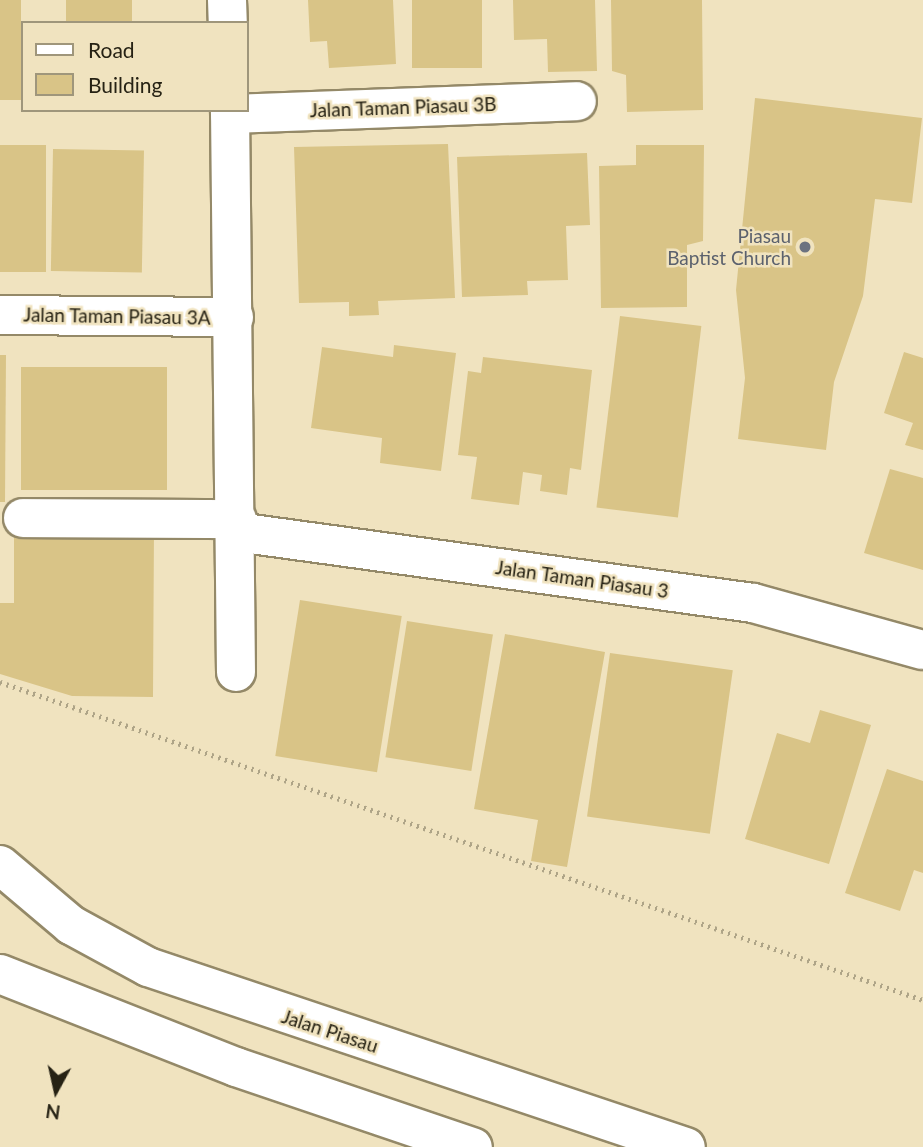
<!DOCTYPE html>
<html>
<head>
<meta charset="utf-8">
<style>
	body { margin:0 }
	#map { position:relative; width:923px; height:1147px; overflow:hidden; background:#f0e3bf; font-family:Lato,sans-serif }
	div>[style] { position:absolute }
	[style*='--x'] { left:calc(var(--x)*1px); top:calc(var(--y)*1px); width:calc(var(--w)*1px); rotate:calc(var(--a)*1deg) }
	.building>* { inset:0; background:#d9c487; transform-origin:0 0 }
	.path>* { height:4.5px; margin-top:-2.25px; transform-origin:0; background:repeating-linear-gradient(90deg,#aea487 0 2px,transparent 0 7px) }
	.roads { filter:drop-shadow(2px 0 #948968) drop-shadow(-2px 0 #948968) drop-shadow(0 2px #948968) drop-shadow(0 -2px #948968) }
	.minor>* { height:38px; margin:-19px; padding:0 19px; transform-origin:19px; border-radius:19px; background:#fff }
	.tertiary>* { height:38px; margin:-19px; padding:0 19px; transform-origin:19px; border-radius:19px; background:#fff }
	.dots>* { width:19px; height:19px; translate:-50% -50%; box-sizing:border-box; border:4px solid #f0e3bf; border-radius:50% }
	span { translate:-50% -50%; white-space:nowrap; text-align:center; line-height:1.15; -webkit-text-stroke:5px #f0e3bf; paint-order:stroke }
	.street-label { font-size:19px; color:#262214 }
	.worship-label { font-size:19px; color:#5b616d }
	.right { translate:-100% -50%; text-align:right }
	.legend { position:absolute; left:21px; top:21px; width:228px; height:91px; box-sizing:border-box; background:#f0e3bf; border:2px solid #9f967b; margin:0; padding:9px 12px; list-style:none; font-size:21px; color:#262214 }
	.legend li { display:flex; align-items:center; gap:14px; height:35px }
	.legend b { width:35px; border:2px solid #9f967b }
	.north { position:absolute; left:21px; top:1056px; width:70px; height:70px; -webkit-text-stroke:5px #f0e3bf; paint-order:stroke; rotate:188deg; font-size:19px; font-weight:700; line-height:28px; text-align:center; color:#262214 }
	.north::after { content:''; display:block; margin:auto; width:24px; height:32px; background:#262214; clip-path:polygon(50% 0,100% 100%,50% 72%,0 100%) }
</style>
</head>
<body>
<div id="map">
	<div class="building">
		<div style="left:0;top:0;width:21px;height:100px"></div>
		<div style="left:66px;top:0;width:66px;height:23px"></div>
		<div style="clip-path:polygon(308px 0,393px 0,396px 64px,329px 68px,327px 41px,310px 42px)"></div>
		<div style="left:412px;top:0;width:70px;height:68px"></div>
		<div style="clip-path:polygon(513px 0,595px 0,597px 71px,548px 72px,547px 39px,514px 40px)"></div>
		<div style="clip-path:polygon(611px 0,702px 0,703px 110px,627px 112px,626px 75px,612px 71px)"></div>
		<div style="clip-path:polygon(755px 98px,922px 118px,912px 203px,875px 199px,863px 296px,834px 382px,826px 450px,738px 439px,745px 378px,736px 290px)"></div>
		<div style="clip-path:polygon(448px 144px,455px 298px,378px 301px,379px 315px,349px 316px,349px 302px,299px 303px,294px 147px)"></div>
		<div style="left:46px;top:145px;width:127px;height:46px;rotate:90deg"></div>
		<div style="clip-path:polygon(636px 145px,704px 145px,703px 241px,687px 245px,687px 307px,601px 308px,599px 166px,636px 165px)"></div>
		<div style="left:53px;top:149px;width:91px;height:122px;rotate:1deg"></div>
		<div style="clip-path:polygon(587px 153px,590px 225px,566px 226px,568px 280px,527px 281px,528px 295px,462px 297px,457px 157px)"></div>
		<div style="left:620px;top:316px;width:82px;height:193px;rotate:7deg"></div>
		<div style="clip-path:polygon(394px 345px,456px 353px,441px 471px,380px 463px,382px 438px,311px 428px,322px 347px,393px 357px)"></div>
		<div style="clip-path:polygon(904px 352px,923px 358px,923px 450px,905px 445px,913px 423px,884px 413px)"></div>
		<div style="clip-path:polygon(0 355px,6px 355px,5px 502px,0 502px)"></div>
		<div style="clip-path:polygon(483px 357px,592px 370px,581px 470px,570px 468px,567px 495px,540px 491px,542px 475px,523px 472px,519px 505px,471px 499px,477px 457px,458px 455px,468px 371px,481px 373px)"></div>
		<div style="left:167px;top:367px;width:123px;height:146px;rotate:90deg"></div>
		<div style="clip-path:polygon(890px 469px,923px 478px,923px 570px,864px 553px)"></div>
		<div style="clip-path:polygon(14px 527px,154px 528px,153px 697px,72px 696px,0 674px,0 603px,14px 603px)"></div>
		<div style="left:300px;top:600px;width:103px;height:158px;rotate:9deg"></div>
		<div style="left:407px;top:621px;width:87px;height:138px;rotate:9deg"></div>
		<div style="clip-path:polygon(505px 634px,605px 652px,567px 867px,531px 861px,538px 820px,474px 809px)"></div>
		<div style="left:610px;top:653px;width:124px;height:165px;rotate:8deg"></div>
		<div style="clip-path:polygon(820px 710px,871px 725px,829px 864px,745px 839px,777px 733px,810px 743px)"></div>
		<div style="clip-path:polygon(887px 769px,923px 781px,923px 873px,914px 870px,900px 911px,845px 893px)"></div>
	</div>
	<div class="path">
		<div style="--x:0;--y:682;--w:976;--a:19.01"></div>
	</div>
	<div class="roads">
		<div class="minor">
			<div style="--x:227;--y:0;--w:23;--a:88"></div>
			<div style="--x:230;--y:110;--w:562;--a:89.39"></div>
			<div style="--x:230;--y:114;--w:347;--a:-2.1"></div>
			<div style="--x:0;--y:315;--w:234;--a:0.5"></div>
			<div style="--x:23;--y:518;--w:214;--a:0.3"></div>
			<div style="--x:237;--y:532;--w:521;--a:7.83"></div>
			<div style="--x:753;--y:603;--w:176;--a:15.5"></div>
		</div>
		<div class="tertiary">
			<div style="--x:0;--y:865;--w:93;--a:40.2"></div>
			<div style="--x:71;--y:925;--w:88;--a:28.6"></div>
			<div style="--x:148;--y:967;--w:567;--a:18.5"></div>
			<div style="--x:0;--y:974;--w:254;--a:21.5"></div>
			<div style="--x:236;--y:1067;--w:250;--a:18.7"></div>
		</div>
	</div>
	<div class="dots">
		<div style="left:805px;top:247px;background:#6b7280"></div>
	</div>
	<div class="street-label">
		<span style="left:403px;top:107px;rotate:-2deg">Jalan Taman Piasau 3B</span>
		<span style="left:117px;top:316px;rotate:1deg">Jalan Taman Piasau 3A</span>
		<span style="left:582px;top:579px;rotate:8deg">Jalan Taman Piasau 3</span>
		<span style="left:330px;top:1031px;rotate:18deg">Jalan Piasau</span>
	</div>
	<div class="worship-label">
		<span class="right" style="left:791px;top:247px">Piasau<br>Baptist Church</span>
	</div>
	<ul class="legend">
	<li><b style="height:9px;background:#fff"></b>Road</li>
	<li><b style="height:19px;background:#d9c487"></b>Building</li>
	</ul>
	<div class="north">N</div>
</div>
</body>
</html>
